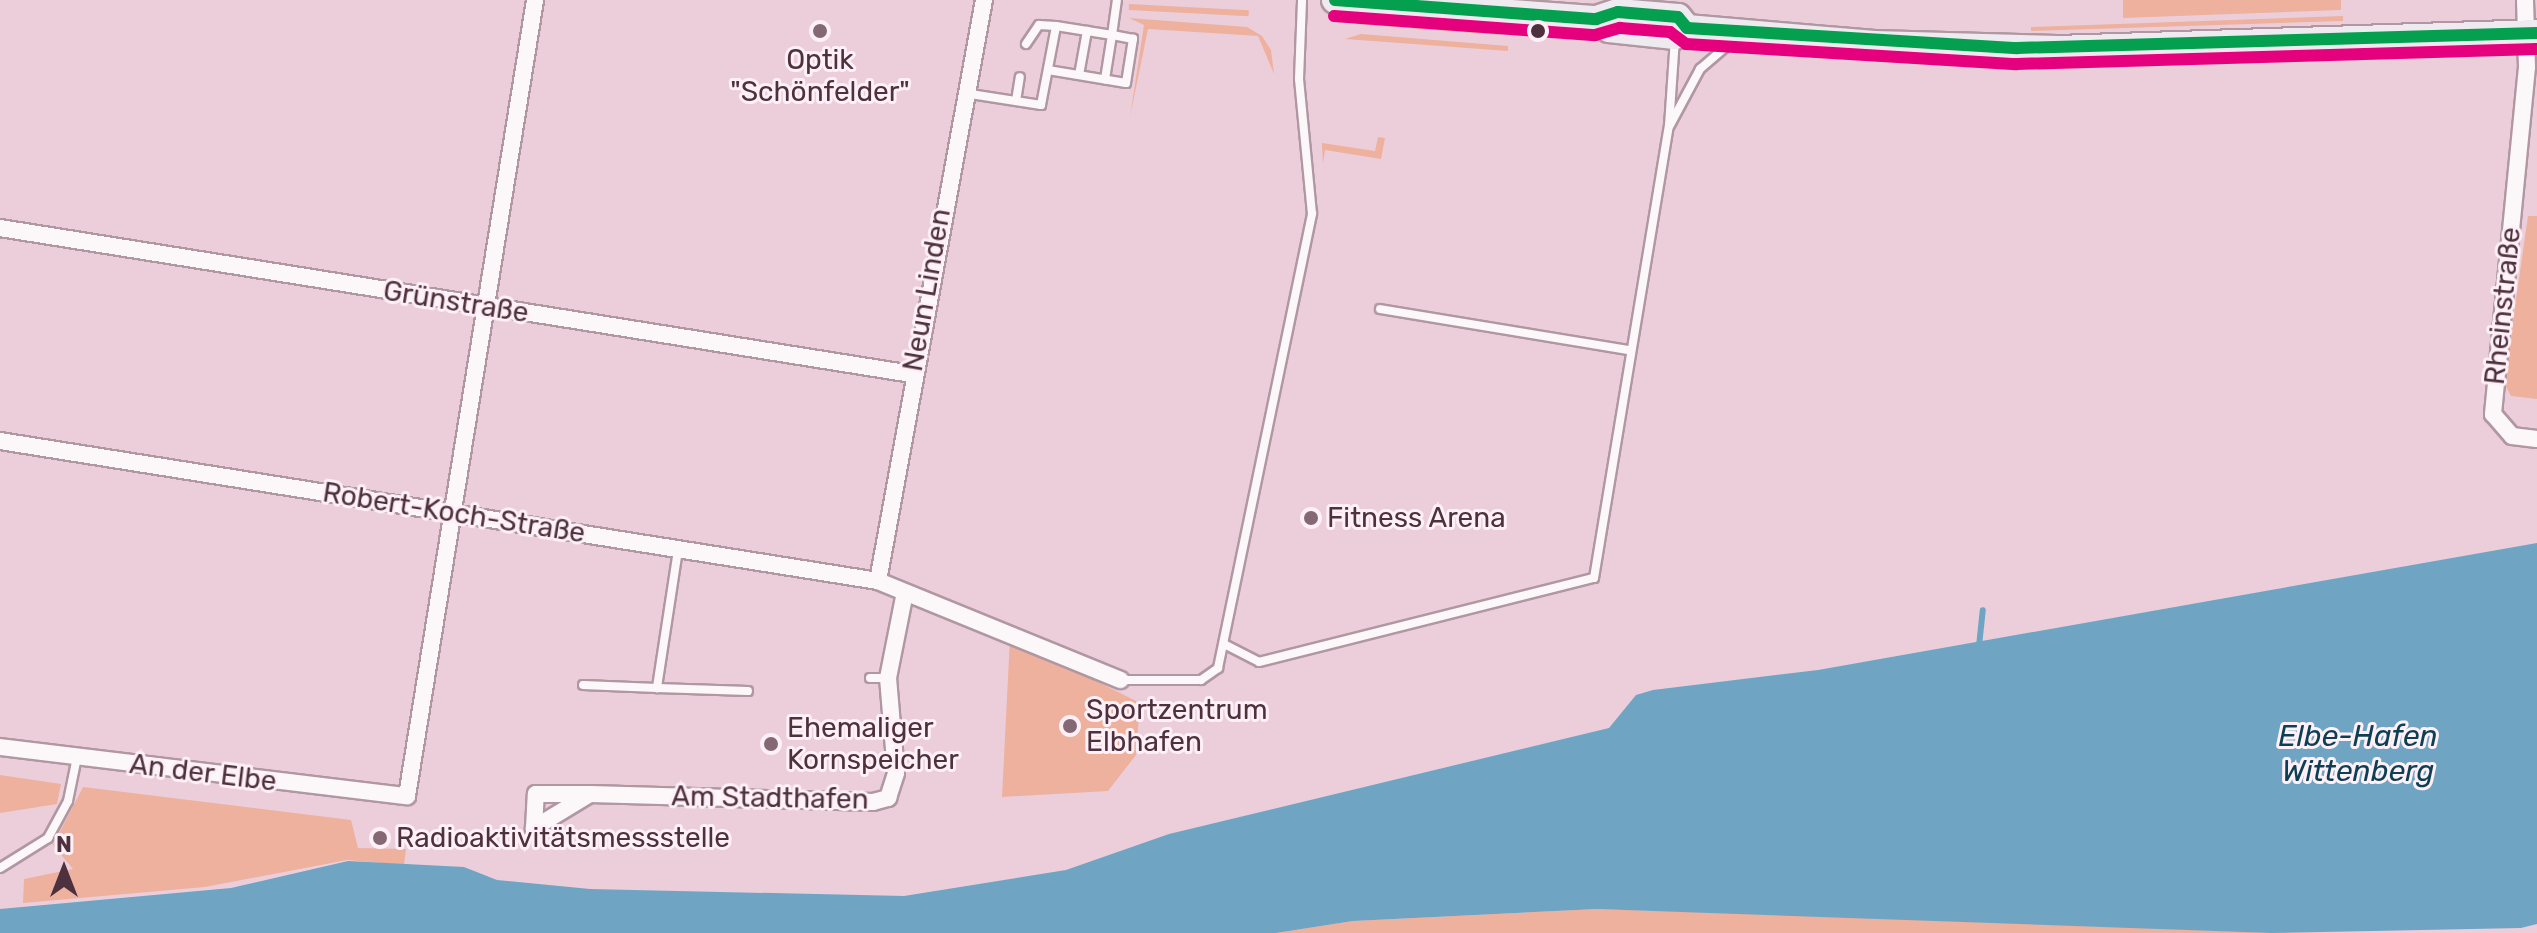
<!DOCTYPE html>
<html>
<head>
<meta charset="utf-8">
<style>
	body { margin:0 }
	#map { position:relative; width:2537px; height:933px; overflow:hidden; background:#eccedb; font-family:Rubik,sans-serif }
	div>[style] { position:absolute }
	[style*='--x'] { left:calc(var(--x)*1px); top:calc(var(--y)*1px); width:calc(var(--w)*1px); rotate:calc(var(--a)*1deg) }
	.green>* { inset:0; background:#edb19e; transform-origin:0 0 }
	.water>* { inset:0; background:#6fa5c3 }
	.stream>* { height:6px; margin:-3px; padding:0 3px; transform-origin:3px; border-radius:3px; background:#6fa5c3 }
	.roads { filter:drop-shadow(2px 0 #b097a2) drop-shadow(-2px 0 #b097a2) drop-shadow(0 2px #b097a2) drop-shadow(0 -2px #b097a2) }
	.lane>* { height:8px; margin:-4px; padding:0 4px; transform-origin:4px; border-radius:4px; background:#fcf8fa }
	.street>* { height:16px; margin:-8px; padding:0 8px; transform-origin:8px; border-radius:8px; background:#fcf8fa }
	.primary>* { height:26px; margin:-13px; padding:0 13px; transform-origin:13px; border-radius:13px; background:#efeaf0 }
	.bus-1>* { height:12px; margin:-6px; padding:0 6px; transform-origin:6px; border-radius:6px; background:#04a050 }
	.bus-2>* { height:12px; margin:-6px; padding:0 6px; transform-origin:6px; border-radius:6px; background:#e5007d }
	.dots>* { width:22px; height:22px; translate:-50% -50%; box-sizing:border-box; border:4px solid #fef0f6; border-radius:50% }
	span { translate:-50% -50%; white-space:nowrap; text-align:center; line-height:1.15; -webkit-text-stroke:6px #fef0f6; paint-order:stroke }
	.poi-label { font-size:28px; color:#4d313e }
	.left { translate:0 -50%; text-align:left }
	.street-label { font-size:28px; color:#4d313e }
	.water-label { font-size:30px; color:#0b3f54; font-style:italic }
	.north { position:absolute; left:24px; top:829px; width:80px; height:80px; -webkit-text-stroke:6px #fef0f6; paint-order:stroke; rotate:0deg; font-size:22px; font-weight:700; line-height:32px; text-align:center; color:#4d313e }
	.north::after { content:''; display:block; margin:auto; width:28px; height:36px; background:#4d313e; clip-path:polygon(50% 0,100% 100%,50% 72%,0 100%) }
</style>
</head>
<body>
<div id="map">
	<div class="green">
		<div style="clip-path:polygon(2123px 0,2341px 0,2341px 10px,2123px 18px)"></div>
		<div style="left:1129px;top:4px;width:120px;height:6px;rotate:3deg"></div>
		<div style="clip-path:polygon(2343px 16px,2343px 21px,2031px 31px,2031px 27px)"></div>
		<div style="clip-path:polygon(1129px 18px,1247px 27px,1262px 36px,1271px 50px,1274px 74px,1258px 36px,1148px 29px,1130px 117px,1144px 25px)"></div>
		<div style="clip-path:polygon(1356px 18px,1451px 25px,1501px 35px,1356px 24px)"></div>
		<div style="clip-path:polygon(1361px 34px,1508px 46px,1508px 51px,1345px 39px)"></div>
		<div style="clip-path:polygon(1321px 127px,1322px 143px,1375px 151px,1378px 137px,1385px 138px,1381px 159px,1325px 150px,1323px 164px)"></div>
		<div style="clip-path:polygon(2528px 216px,2537px 216px,2537px 399px,2511px 396px,2504px 383px)"></div>
		<div style="clip-path:polygon(1010px 638px,1140px 703px,1136px 755px,1108px 791px,1002px 797px)"></div>
		<div style="clip-path:polygon(0 775px,61px 784px,57px 804px,0 813px)"></div>
		<div style="clip-path:polygon(83px 787px,351px 820px,358px 848px,406px 849px,404px 865px,347px 860px,205px 887px,23px 903px,24px 879px,73px 869px,53px 845px)"></div>
		<div style="clip-path:polygon(1597px 909px,1938px 919px,2272px 933px,1276px 933px,1353px 921px)"></div>
	</div>
	<div class="water">
		<div style="clip-path:polygon(2537px 543px,2537px 924px,2521px 928px,2271px 933px,1597px 909px,1353px 921px,1276px 933px,0 933px,0 909px,231px 888px,348px 861px,464px 867px,497px 880px,590px 889px,904px 896px,1066px 870px,1169px 834px,1609px 728px,1636px 695px,1653px 690px,1818px 670px)"></div>
	</div>
	<div class="stream">
		<div style="--x:1979;--y:646;--w:36;--a:-84"></div>
	</div>
	<div class="roads">
		<div class="lane">
			<div style="--x:1026;--y:44;--w:23;--a:-56"></div>
			<div style="--x:1039;--y:25;--w:17;--a:3"></div>
			<div style="--x:1048;--y:70;--w:79;--a:9.5"></div>
			<div style="--x:1126;--y:83;--w:45;--a:-81"></div>
			<div style="--x:1133;--y:39;--w:21;--a:-169"></div>
			<div style="--x:1112;--y:35;--w:45;--a:99"></div>
			<div style="--x:1079;--y:75;--w:45;--a:-79.7"></div>
			<div style="--x:964;--y:93;--w:78;--a:8.9"></div>
			<div style="--x:1041;--y:105;--w:80;--a:-79.2"></div>
			<div style="--x:1056;--y:26;--w:57;--a:9.1"></div>
			<div style="--x:1112;--y:35;--w:35;--a:-82"></div>
			<div style="--x:1016;--y:101;--w:24;--a:-81"></div>
			<div style="--x:1670;--y:125;--w:64;--a:-61.8"></div>
			<div style="--x:1700;--y:69;--w:46;--a:-40.6"></div>
			<div style="--x:1380;--y:309;--w:252;--a:9.4"></div>
			<div style="--x:678;--y:550;--w:140;--a:98.7"></div>
			<div style="--x:657;--y:688;--w:91;--a:1.9"></div>
			<div style="--x:1224;--y:644;--w:39;--a:27"></div>
			<div style="--x:1259;--y:662;--w:345;--a:-14.1"></div>
			<div style="--x:1594;--y:578;--w:458;--a:-80.6"></div>
			<div style="--x:1669;--y:126;--w:87;--a:-86.1"></div>
			<div style="--x:870;--y:678;--w:18;--a:0"></div>
			<div style="--x:1121;--y:680;--w:80;--a:0"></div>
			<div style="--x:1201;--y:680;--w:21;--a:-35"></div>
			<div style="--x:1218;--y:668;--w:464;--a:-78.3"></div>
			<div style="--x:1312;--y:214;--w:136;--a:-95.5"></div>
			<div style="--x:1299;--y:79;--w:79;--a:-87.8"></div>
			<div style="--x:583;--y:685;--w:74;--a:2.3"></div>
			<div style="--x:0;--y:868;--w:57;--a:-32"></div>
			<div style="--x:48;--y:838;--w:42;--a:-61.6"></div>
			<div style="--x:68;--y:801;--w:45;--a:-78.4"></div>
		</div>
		<div class="street">
			<div style="--x:2525;--y:0;--w:67;--a:88.3"></div>
			<div style="--x:2527;--y:67;--w:349;--a:95.6"></div>
			<div style="--x:2493;--y:414;--w:29;--a:49"></div>
			<div style="--x:2512;--y:436;--w:25;--a:7"></div>
			<div style="--x:0;--y:228;--w:924;--a:9.1"></div>
			<div style="--x:0;--y:441;--w:889;--a:9.06"></div>
			<div style="--x:878;--y:581;--w:262;--a:22.2"></div>
			<div style="--x:878;--y:581;--w:591;--a:-79.66"></div>
			<div style="--x:0;--y:747;--w:410;--a:6.9"></div>
			<div style="--x:407;--y:796;--w:806;--a:-80.86"></div>
			<div style="--x:590;--y:794;--w:66;--a:148.7"></div>
			<div style="--x:534;--y:828;--w:34;--a:-87"></div>
			<div style="--x:536;--y:794;--w:54;--a:0"></div>
			<div style="--x:590;--y:794;--w:283;--a:1.6"></div>
			<div style="--x:873;--y:802;--w:16;--a:-15"></div>
			<div style="--x:888;--y:798;--w:26;--a:-72"></div>
			<div style="--x:896;--y:773;--w:95;--a:-94.8"></div>
			<div style="--x:888;--y:678;--w:83;--a:-78.8"></div>
		</div>
		<div class="primary">
			<div style="--x:1335;--y:0;--w:262;--a:4.2"></div>
			<div style="--x:1596;--y:19;--w:23;--a:-18"></div>
			<div style="--x:1618;--y:12;--w:60;--a:4.8"></div>
			<div style="--x:1678;--y:17;--w:14;--a:51"></div>
			<div style="--x:1596;--y:19;--w:16;--a:38"></div>
			<div style="--x:1609;--y:29;--w:66;--a:6.1"></div>
			<div style="--x:1675;--y:36;--w:14;--a:-34"></div>
			<div style="--x:1687;--y:28;--w:188;--a:4.9"></div>
			<div style="--x:1874;--y:44;--w:183;--a:1.6"></div>
			<div style="--x:2057;--y:49;--w:480;--a:-1.9"></div>
		</div>
	</div>
	<div class="bus-1">
		<div style="--x:1335;--y:0;--w:262;--a:4.2"></div>
		<div style="--x:1596;--y:19;--w:23;--a:-18"></div>
		<div style="--x:1618;--y:12;--w:60;--a:4.8"></div>
		<div style="--x:1678;--y:17;--w:14;--a:51"></div>
		<div style="--x:1687;--y:28;--w:331;--a:3.5"></div>
		<div style="--x:2017;--y:48;--w:520;--a:-1.65"></div>
	</div>
	<div class="bus-2">
		<div style="--x:1334;--y:16;--w:262;--a:4.2"></div>
		<div style="--x:1595;--y:35;--w:26;--a:-16"></div>
		<div style="--x:1620;--y:28;--w:50;--a:4.6"></div>
		<div style="--x:1670;--y:32;--w:20;--a:37"></div>
		<div style="--x:1686;--y:44;--w:331;--a:3.5"></div>
		<div style="--x:2016;--y:64;--w:521;--a:-1.65"></div>
	</div>
	<div class="dots">
		<div style="left:820px;top:31px;background:#856875"></div>
		<div style="left:1538px;top:31px;background:#4d313e"></div>
		<div style="left:1311px;top:518px;background:#856875"></div>
		<div style="left:1070px;top:726px;background:#856875"></div>
		<div style="left:771px;top:744px;background:#856875"></div>
		<div style="left:380px;top:838px;background:#856875"></div>
	</div>
	<div class="poi-label">
		<span style="left:820px;top:76px">Optik<br>"Schönfelder"</span>
		<span class="left" style="left:1327px;top:518px">Fitness Arena</span>
		<span class="left" style="left:1086px;top:726px">Sportzentrum<br>Elbhafen</span>
		<span class="left" style="left:787px;top:744px">Ehemaliger<br>Kornspeicher</span>
		<span class="left" style="left:396px;top:838px">Radioaktivitätsmessstelle</span>
	</div>
	<div class="street-label">
		<span style="left:927px;top:290px;rotate:-80deg">Neun Linden</span>
		<span style="left:456px;top:302px;rotate:9deg">Grünstraße</span>
		<span style="left:2503px;top:306px;rotate:-84deg">Rheinstraße</span>
		<span style="left:454px;top:513px;rotate:9deg">Robert-Koch-Straße</span>
		<span style="left:203px;top:773px;rotate:7deg">An der Elbe</span>
		<span style="left:770px;top:798px;rotate:1deg">Am Stadthafen</span>
	</div>
	<div class="water-label">
		<span style="left:2358px;top:753px">Elbe-Hafen<br>Wittenberg</span>
	</div>
	<div class="north">N</div>
</div>
</body>
</html>
